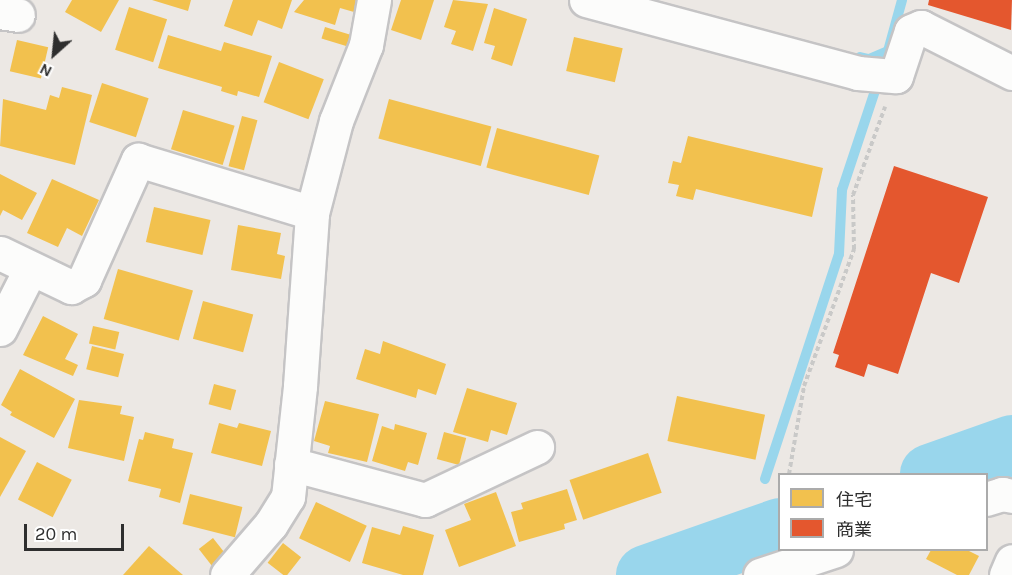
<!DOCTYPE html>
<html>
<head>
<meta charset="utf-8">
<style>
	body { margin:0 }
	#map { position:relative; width:1012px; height:575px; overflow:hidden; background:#ece8e4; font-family:Karla,"Noto Sans JP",sans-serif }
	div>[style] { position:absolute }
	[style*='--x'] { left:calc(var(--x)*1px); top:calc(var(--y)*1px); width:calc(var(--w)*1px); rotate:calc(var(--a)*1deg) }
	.homes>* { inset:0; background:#f2c14e; transform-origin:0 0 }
	.shops>* { inset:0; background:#e4572e }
	.stream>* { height:10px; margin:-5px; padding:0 5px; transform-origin:5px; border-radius:5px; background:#99d6ec }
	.river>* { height:60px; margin:-30px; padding:0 30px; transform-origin:30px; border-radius:30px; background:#99d6ec }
	.path>* { height:4px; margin-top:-2px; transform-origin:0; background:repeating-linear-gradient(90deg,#c9c9c8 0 4.5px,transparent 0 7.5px) }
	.roads { filter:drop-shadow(2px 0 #c5c4c5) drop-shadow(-2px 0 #c5c4c5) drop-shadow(0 2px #c5c4c5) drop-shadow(0 -2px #c5c4c5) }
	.minor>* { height:33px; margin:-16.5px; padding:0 16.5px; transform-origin:16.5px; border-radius:16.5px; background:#fcfcfb }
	span { translate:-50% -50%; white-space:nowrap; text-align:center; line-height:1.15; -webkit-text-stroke:6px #fff; paint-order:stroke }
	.legend { position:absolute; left:778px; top:473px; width:210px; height:78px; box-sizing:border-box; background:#fff; border:2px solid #ababab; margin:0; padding:8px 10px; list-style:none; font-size:18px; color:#2e2e2e }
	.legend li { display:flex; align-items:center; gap:12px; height:30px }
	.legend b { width:30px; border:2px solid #ababab }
	.north { position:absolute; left:24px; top:24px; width:60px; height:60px; -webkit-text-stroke:4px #fff; paint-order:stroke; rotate:207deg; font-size:16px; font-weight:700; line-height:24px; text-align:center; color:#2e2e2e }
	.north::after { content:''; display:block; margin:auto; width:21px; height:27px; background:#2e2e2e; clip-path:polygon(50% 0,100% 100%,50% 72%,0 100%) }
	.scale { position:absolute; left:24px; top:524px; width:100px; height:27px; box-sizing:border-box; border:3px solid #2e2e2e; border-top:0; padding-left:8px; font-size:18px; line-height:21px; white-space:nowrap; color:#2e2e2e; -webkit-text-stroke:4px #fff; paint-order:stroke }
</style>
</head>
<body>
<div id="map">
	<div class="homes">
		<div style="clip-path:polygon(72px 0,119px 0,101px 32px,65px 12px)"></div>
		<div style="clip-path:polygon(152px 0,191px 0,188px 11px)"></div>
		<div style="clip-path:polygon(233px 0,292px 0,282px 29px,258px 20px,252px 36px,224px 26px)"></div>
		<div style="clip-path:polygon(304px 0,357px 0,354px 12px,340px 8px,335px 25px,294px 12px)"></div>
		<div style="clip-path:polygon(401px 0,434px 0,421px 40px,391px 30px)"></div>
		<div style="clip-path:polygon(453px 0,488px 4px,473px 51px,451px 44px,456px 31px,444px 27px)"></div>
		<div style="left:129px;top:7px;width:40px;height:45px;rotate:18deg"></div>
		<div style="clip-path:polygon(494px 8px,527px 19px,512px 66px,491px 59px,495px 46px,484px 43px)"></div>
		<div style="left:325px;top:27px;width:30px;height:12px;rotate:17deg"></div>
		<div style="clip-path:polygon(168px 35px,221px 51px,224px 42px,272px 56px,259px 97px,238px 91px,237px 96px,221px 91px,222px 87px,158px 68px)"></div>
		<div style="left:574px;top:37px;width:50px;height:35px;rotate:13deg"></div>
		<div style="left:17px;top:40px;width:32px;height:32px;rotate:13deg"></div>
		<div style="left:279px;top:62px;width:48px;height:43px;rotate:21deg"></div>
		<div style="left:102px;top:83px;width:49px;height:41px;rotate:18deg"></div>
		<div style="clip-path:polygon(62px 87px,92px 95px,75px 165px,0 146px,3px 99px,46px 110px,50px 95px,59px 98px)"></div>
		<div style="left:389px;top:99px;width:106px;height:41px;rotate:15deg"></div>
		<div style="left:183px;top:110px;width:54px;height:41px;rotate:17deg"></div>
		<div style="left:242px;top:116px;width:16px;height:52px;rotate:15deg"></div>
		<div style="left:497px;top:128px;width:106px;height:41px;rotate:15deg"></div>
		<div style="clip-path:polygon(688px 136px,823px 168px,812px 217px,696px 189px,693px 200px,676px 196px,679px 185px,668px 183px,673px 161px,681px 163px)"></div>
		<div style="clip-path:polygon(0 174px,37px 193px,22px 220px,3px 210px,0 216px)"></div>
		<div style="clip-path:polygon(52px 179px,99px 200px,82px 236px,67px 228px,58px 247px,27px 233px)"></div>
		<div style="left:154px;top:207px;width:58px;height:36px;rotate:13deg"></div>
		<div style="clip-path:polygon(238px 225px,281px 233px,277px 254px,285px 256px,281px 279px,231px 270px)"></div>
		<div style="left:118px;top:269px;width:78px;height:52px;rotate:16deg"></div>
		<div style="left:203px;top:301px;width:52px;height:39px;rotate:15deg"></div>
		<div style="clip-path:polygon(43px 316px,78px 334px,65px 359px,78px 365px,73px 376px,23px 355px)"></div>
		<div style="left:93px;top:326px;width:27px;height:18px;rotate:13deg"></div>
		<div style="clip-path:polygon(383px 341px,446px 364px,436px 395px,418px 389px,416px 398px,356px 379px,365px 349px,380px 354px)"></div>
		<div style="left:92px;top:346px;width:33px;height:24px;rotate:14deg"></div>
		<div style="clip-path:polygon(20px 369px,75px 399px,54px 438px,10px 415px,12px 412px,1px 405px)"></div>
		<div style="left:214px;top:384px;width:23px;height:21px;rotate:15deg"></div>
		<div style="clip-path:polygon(467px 388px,517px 403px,507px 435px,491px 430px,488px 442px,453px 432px)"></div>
		<div style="left:677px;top:396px;width:90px;height:46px;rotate:12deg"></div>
		<div style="clip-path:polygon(79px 400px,122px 406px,120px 414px,134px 417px,124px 461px,68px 448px)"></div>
		<div style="clip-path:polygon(325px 401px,379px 414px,367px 462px,328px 453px,330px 446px,314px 441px)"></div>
		<div style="clip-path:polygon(219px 423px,237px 428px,239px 423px,271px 431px,262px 466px,211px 453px)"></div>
		<div style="clip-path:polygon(395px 424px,427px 433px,418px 465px,408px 462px,405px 471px,372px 461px,382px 426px,394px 430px)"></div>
		<div style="clip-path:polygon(145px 432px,174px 439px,172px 448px,193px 453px,180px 503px,159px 497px,161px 489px,128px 481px,139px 439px,143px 440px)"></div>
		<div style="left:444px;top:432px;width:23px;height:28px;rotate:15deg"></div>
		<div style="clip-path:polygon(0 437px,26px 451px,0 497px)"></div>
		<div style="left:648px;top:453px;width:42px;height:83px;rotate:71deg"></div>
		<div style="left:37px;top:462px;width:39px;height:42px;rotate:27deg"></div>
		<div style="clip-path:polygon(567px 489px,577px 520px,564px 524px,565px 529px,519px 542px,511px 512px,523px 509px,521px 503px)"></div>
		<div style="clip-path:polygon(496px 492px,516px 546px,459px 567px,445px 530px,471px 520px,464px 504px)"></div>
		<div style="left:190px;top:494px;width:54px;height:31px;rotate:14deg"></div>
		<div style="left:316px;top:502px;width:56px;height:40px;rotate:25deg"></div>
		<div style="clip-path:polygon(403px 526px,434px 535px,423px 575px,403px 575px,362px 563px,372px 527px,400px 535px)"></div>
		<div style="left:213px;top:538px;width:23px;height:18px;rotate:52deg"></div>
		<div style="left:283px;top:543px;width:23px;height:25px;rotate:38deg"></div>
		<div style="clip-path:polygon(149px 546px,183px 575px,123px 575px)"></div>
		<div style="clip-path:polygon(931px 550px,967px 550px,979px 556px,969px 575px,957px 575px,926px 559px)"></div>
	</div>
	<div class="shops">
		<div style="clip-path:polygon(929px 0,1012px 0,1011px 30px,928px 5px)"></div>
		<div style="clip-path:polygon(894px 166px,988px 197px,959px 283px,931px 273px,898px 374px,868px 364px,864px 377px,835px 367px,839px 355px,833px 353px)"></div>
	</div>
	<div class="stream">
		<div style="--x:860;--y:57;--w:9;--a:13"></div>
		<div style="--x:869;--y:59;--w:21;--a:-23"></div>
		<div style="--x:888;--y:51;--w:53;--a:-74.6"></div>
		<div style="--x:765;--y:479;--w:237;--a:-71.8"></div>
		<div style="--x:839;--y:254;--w:64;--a:-87.3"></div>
		<div style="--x:842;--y:190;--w:108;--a:-71.6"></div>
	</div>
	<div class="river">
		<div style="--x:930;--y:474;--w:87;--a:-19.5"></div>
		<div style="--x:646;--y:575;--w:142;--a:-19.3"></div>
	</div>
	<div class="path">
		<div style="--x:789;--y:474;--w:89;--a:-80.3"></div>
		<div style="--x:804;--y:386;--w:146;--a:-69.9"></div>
		<div style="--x:854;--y:249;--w:54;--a:-91.1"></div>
		<div style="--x:853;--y:195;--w:94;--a:-70"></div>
	</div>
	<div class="roads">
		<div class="minor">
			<div style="--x:586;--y:0;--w:282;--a:15"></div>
			<div style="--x:858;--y:73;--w:38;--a:5"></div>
			<div style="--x:896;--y:76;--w:47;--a:-71.6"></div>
			<div style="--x:911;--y:31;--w:11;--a:-22"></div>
			<div style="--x:921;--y:27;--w:102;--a:26.8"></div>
			<div style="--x:0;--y:12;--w:18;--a:9"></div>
			<div style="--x:0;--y:253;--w:79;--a:25.6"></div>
			<div style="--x:71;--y:287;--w:15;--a:-28"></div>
			<div style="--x:84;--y:280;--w:132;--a:-65.8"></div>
			<div style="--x:138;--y:160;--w:182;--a:16.9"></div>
			<div style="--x:0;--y:329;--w:68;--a:-63.1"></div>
			<div style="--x:291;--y:464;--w:139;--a:15"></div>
			<div style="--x:425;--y:500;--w:124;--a:-25.3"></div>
			<div style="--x:986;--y:499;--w:17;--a:-17"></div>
			<div style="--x:1002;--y:494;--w:10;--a:11"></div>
			<div style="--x:227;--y:575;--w:67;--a:-49.2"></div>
			<div style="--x:271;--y:524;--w:32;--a:-58"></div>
			<div style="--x:288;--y:497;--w:112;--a:-83.8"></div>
			<div style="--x:300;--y:386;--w:173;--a:-86"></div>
			<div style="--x:312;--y:213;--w:95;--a:-75.4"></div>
			<div style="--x:336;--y:121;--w:82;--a:-68.5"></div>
			<div style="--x:366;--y:45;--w:46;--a:-79.9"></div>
			<div style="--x:760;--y:575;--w:80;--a:-18.2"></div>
			<div style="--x:1006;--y:575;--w:15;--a:-67"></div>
		</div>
	</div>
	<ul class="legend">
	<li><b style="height:16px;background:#f2c14e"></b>住宅</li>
	<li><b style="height:16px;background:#e4572e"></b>商業</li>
	</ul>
	<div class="north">N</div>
	<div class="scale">20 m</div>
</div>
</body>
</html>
